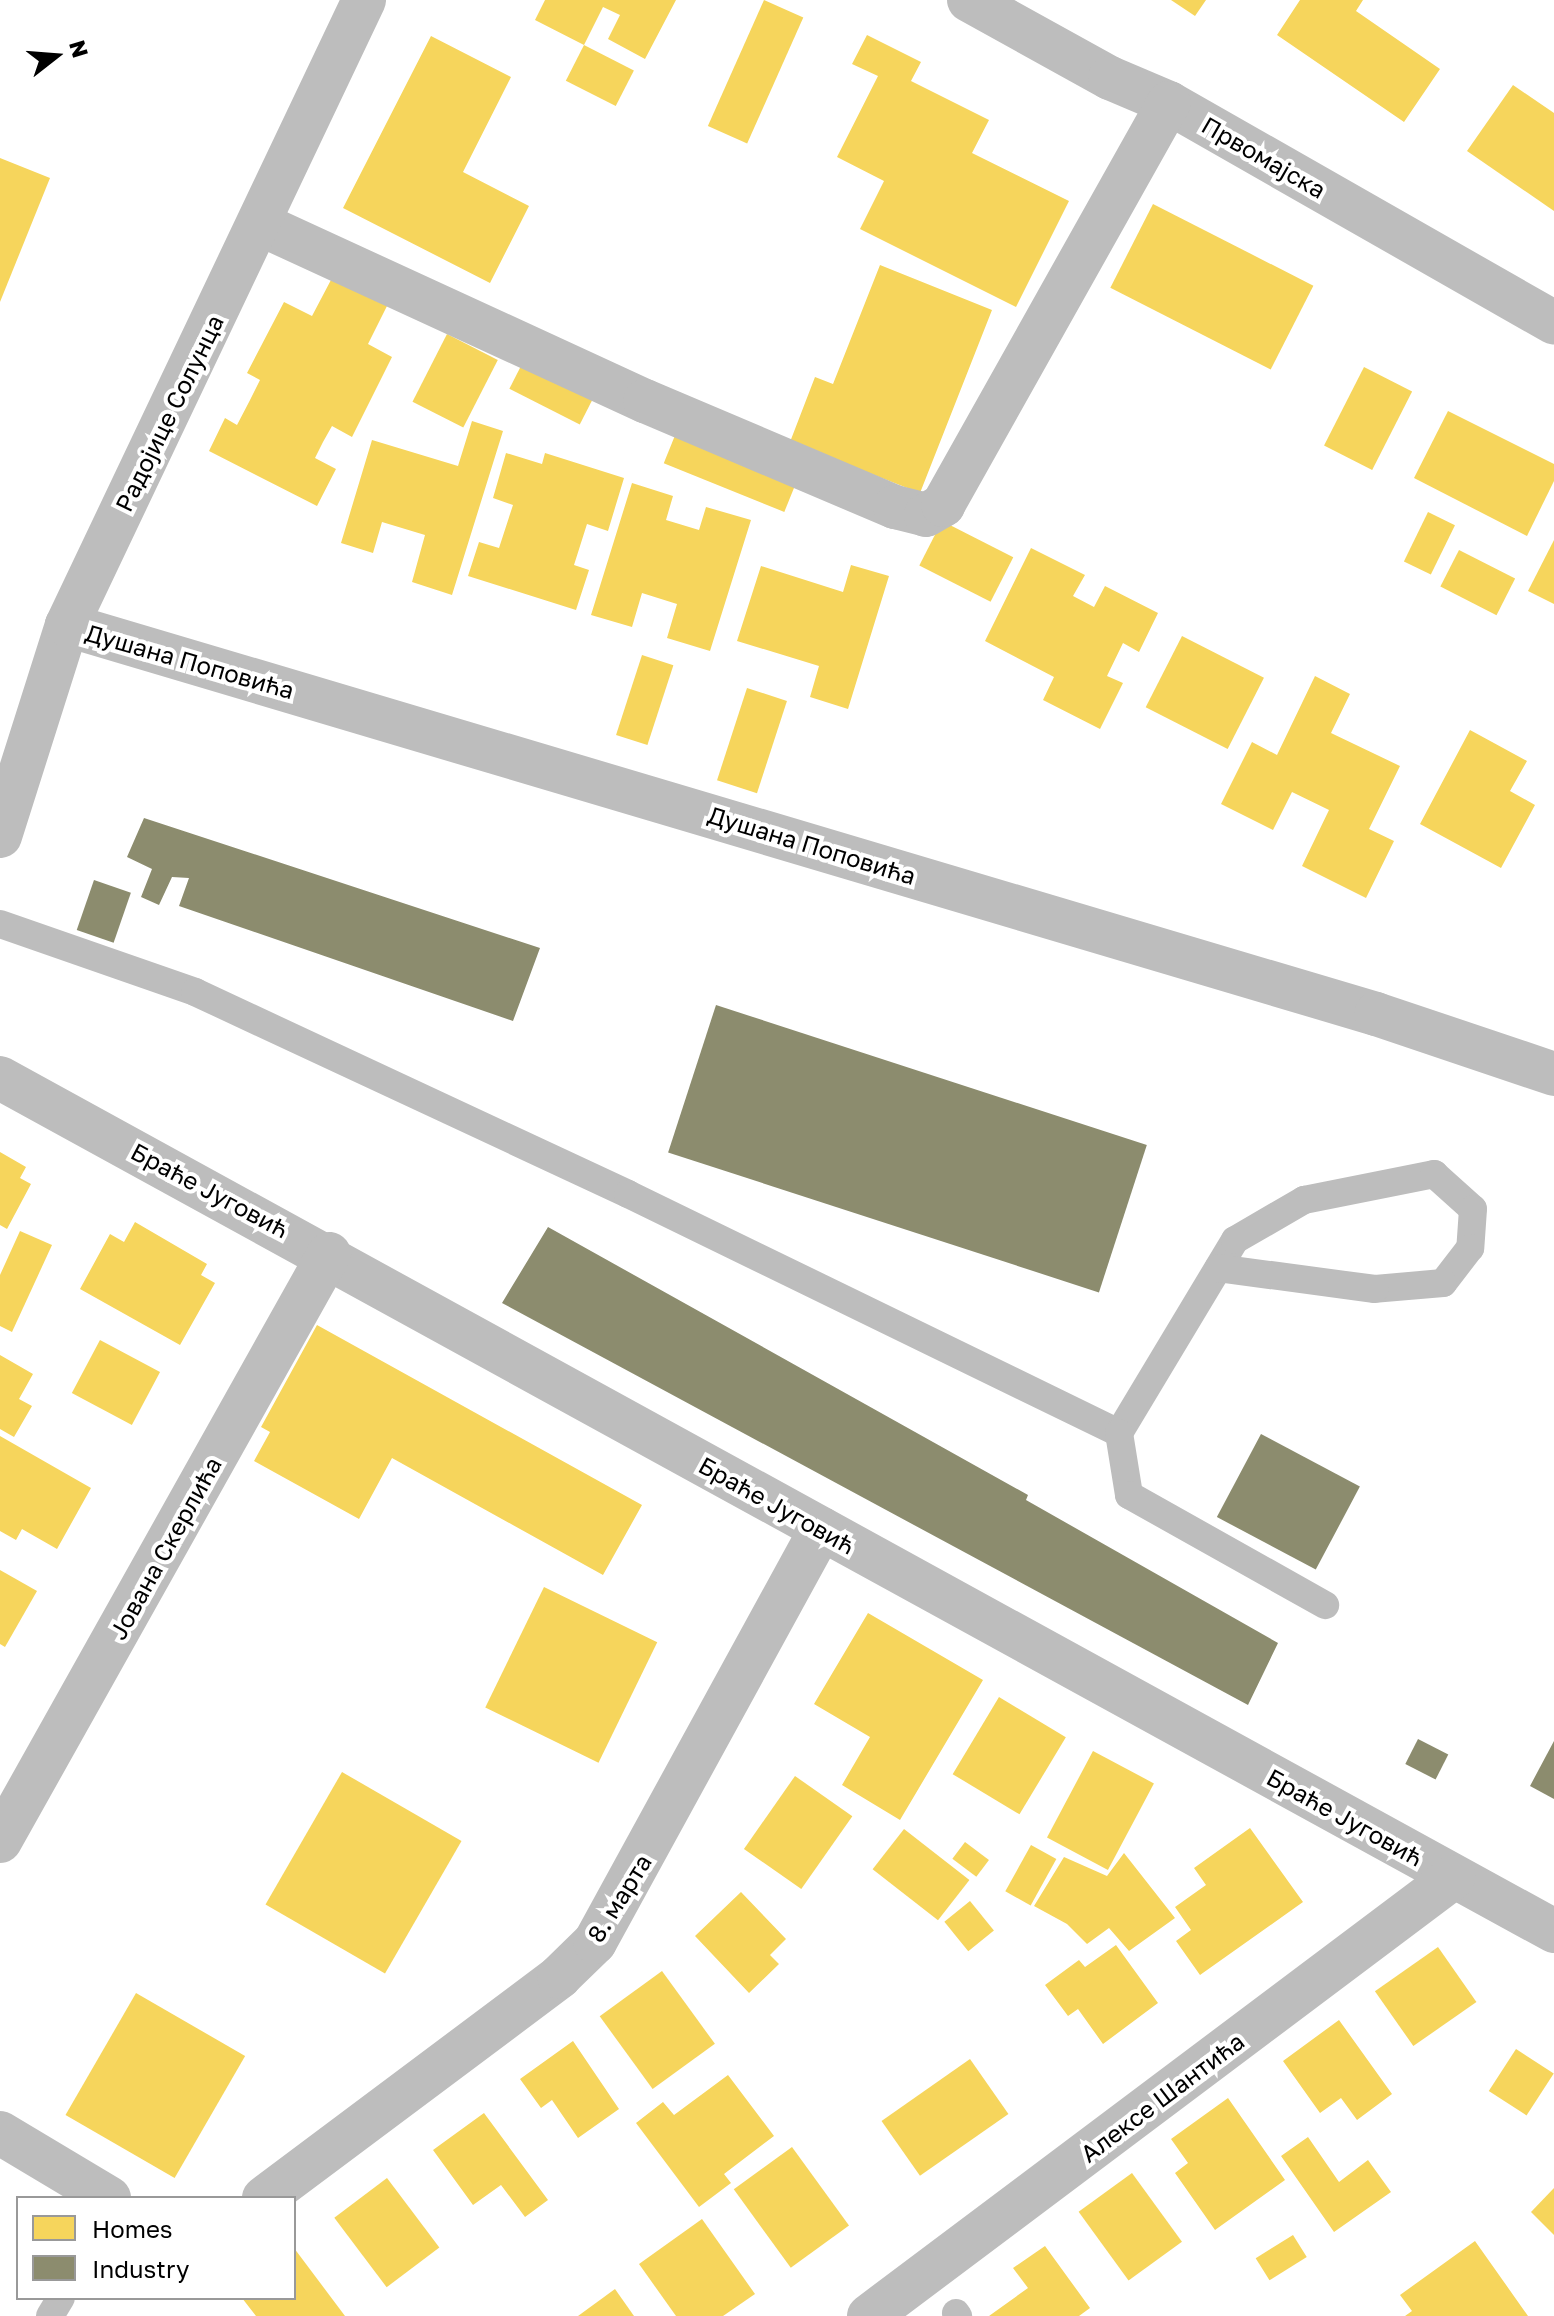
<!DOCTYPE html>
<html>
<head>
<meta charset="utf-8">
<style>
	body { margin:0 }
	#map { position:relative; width:1554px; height:2316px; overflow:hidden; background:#fff; font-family:"Golos Text",sans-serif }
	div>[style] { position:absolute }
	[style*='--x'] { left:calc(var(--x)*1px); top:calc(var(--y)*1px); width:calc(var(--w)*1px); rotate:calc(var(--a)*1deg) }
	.homes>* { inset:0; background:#f6d55c; transform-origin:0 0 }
	.industry>* { inset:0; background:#8c8c6e; transform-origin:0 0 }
	.lane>* { height:28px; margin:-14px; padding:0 14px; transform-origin:14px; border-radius:14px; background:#bdbdbd }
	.street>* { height:44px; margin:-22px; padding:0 22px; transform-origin:22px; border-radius:22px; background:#bdbdbd }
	span { translate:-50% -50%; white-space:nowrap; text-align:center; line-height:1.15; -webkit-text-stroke:8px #fff; paint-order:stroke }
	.street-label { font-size:24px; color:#000 }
	.legend { position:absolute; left:16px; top:2196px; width:280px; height:104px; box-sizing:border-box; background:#fff; border:2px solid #999; margin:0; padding:10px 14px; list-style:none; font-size:24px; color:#000 }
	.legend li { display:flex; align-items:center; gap:16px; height:40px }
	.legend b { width:40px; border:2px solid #999 }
	.north { position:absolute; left:16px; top:16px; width:80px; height:80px; -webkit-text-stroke:6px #fff; paint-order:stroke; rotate:73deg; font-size:22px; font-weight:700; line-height:32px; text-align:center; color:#000 }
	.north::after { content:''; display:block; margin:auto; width:28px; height:36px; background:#000; clip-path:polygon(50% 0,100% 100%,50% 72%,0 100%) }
</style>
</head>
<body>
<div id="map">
	<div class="homes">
		<div style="clip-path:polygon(545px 0,676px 0,645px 59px,608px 39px,620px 15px,603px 7px,584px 45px,535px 20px)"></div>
		<div style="left:764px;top:0;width:43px;height:138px;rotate:24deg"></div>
		<div style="clip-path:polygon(1171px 0,1206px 0,1195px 16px)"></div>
		<div style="clip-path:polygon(1300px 0,1363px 0,1356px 11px,1440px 69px,1404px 122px,1277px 35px)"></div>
		<div style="clip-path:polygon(867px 35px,921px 62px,911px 81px,989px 120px,972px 153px,1069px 201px,1016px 307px,860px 229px,884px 181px,837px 157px,878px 76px,852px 64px)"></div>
		<div style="clip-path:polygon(431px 36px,511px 77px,463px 172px,529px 206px,490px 283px,343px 208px)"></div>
		<div style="left:584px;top:45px;width:56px;height:40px;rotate:27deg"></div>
		<div style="clip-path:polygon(1513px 85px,1554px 113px,1554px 211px,1467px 151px)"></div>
		<div style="clip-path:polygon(0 158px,50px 178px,0 302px)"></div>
		<div style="left:1153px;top:204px;width:180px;height:94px;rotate:27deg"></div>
		<div style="clip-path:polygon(880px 265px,992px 310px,920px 493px,790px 442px,815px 377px,833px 384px)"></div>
		<div style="clip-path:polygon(332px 278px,387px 306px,368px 344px,392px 357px,352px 437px,332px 426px,323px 442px,315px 458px,336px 469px,317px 506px,209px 451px,225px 418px,237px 425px,249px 402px,260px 380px,247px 373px,284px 302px,312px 316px)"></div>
		<div style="left:447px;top:334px;width:57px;height:76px;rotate:27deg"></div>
		<div style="left:523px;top:362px;width:79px;height:30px;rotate:27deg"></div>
		<div style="left:1364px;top:367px;width:54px;height:88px;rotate:27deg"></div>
		<div style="clip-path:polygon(1448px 411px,1554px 464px,1554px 481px,1527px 536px,1414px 478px)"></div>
		<div style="clip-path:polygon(472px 421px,503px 431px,452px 595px,412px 582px,425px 535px,382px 522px,373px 553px,341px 543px,372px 440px,458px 466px)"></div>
		<div style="left:678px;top:428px;width:130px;height:38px;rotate:22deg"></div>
		<div style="clip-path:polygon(506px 453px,542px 464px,545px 453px,624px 478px,608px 531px,587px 524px,574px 565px,589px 570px,576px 610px,468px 576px,479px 542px,499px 548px,513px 505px,493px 498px)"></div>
		<div style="clip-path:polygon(632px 483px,673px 496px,666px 520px,699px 530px,706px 507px,751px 520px,710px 651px,667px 638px,677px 604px,642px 593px,632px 627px,591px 615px)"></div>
		<div style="left:1428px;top:512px;width:30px;height:55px;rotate:26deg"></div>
		<div style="left:942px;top:521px;width:80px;height:50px;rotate:27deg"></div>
		<div style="clip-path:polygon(1554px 540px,1554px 604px,1528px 591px)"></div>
		<div style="clip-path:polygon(1031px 548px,1085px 575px,1073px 596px,1094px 607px,1105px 586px,1158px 613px,1139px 652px,1123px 643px,1107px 676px,1123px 683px,1100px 729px,1043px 700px,1054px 677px,985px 641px)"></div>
		<div style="left:1459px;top:550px;width:63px;height:41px;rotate:27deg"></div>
		<div style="clip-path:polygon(851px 565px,889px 576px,848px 709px,810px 697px,819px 666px,737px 641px,761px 566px,843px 592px)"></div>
		<div style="left:1182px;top:636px;width:92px;height:80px;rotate:27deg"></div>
		<div style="left:642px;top:655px;width:33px;height:84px;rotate:18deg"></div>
		<div style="clip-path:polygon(1315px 676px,1350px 694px,1331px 733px,1400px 766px,1369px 829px,1394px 841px,1366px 898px,1302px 866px,1329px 810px,1292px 792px,1273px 830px,1221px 804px,1252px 742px,1277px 755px)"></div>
		<div style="left:747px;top:688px;width:42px;height:97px;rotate:18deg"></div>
		<div style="clip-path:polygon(1470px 730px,1527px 761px,1510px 791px,1535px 805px,1501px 868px,1420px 824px)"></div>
		<div style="clip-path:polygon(0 1152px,26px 1167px,20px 1178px,31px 1184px,7px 1229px,0 1225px)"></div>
		<div style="clip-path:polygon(135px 1222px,207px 1264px,201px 1275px,215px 1283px,180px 1345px,80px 1289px,110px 1234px,124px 1242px)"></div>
		<div style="clip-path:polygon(20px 1231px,52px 1245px,12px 1332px,0 1326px,0 1275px)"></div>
		<div style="clip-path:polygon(317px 1325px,642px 1505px,603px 1575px,392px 1458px,359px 1519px,254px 1461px,270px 1432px,261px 1427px)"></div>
		<div style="left:100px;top:1340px;width:68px;height:60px;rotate:28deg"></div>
		<div style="clip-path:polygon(0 1355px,33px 1374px,19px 1399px,32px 1406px,14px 1437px,0 1429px)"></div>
		<div style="clip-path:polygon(0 1436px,91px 1488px,57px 1549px,22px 1529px,16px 1540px,0 1531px)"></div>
		<div style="clip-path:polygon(0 1570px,37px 1591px,5px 1647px,0 1644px)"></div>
		<div style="left:544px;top:1587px;width:126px;height:134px;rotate:26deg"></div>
		<div style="clip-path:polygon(868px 1613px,983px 1680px,900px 1820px,842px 1785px,870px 1737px,814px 1704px)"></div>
		<div style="left:999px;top:1697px;width:78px;height:90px;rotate:31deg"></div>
		<div style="left:1093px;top:1751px;width:69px;height:98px;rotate:28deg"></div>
		<div style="left:342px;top:1772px;width:138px;height:153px;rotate:30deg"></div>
		<div style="left:795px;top:1776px;width:70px;height:89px;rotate:35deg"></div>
		<div style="clip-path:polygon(1250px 1828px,1303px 1902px,1200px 1975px,1176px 1941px,1191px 1930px,1175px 1907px,1206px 1885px,1194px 1868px)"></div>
		<div style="left:904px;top:1829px;width:83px;height:51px;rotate:38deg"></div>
		<div style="left:965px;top:1842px;width:30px;height:21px;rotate:37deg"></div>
		<div style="left:1031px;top:1845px;width:29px;height:53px;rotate:29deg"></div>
		<div style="clip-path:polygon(1124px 1853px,1175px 1918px,1129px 1951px,1109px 1928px,1087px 1944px,1067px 1924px,1034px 1906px,1064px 1857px,1107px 1876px)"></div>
		<div style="clip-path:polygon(741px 1892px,786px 1939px,770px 1955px,779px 1964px,749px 1993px,695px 1936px)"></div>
		<div style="left:970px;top:1901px;width:38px;height:33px;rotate:51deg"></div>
		<div style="clip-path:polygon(1116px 1945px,1158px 2003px,1103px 2044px,1078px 2009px,1068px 2016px,1045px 1985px,1079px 1960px,1085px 1967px)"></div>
		<div style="left:1438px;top:1947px;width:67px;height:77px;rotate:55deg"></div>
		<div style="left:662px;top:1971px;width:90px;height:77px;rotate:54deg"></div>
		<div style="left:136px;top:1993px;width:126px;height:141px;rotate:30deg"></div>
		<div style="clip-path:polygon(1339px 2020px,1392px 2094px,1357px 2120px,1341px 2098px,1320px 2113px,1283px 2061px)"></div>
		<div style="clip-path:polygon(573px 2041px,619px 2109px,578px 2138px,552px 2100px,541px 2108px,520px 2079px)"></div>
		<div style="left:1516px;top:2049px;width:45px;height:50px;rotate:33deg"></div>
		<div style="left:970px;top:2059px;width:67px;height:108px;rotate:55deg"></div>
		<div style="clip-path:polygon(728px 2075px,774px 2136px,724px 2174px,731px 2183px,699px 2207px,636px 2123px,663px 2102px,674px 2115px)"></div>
		<div style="clip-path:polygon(1228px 2098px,1285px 2180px,1215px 2230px,1175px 2173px,1188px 2163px,1171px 2139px)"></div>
		<div style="clip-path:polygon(484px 2113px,548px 2200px,525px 2217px,501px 2185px,473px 2205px,433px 2150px)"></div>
		<div style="clip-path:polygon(1308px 2137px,1339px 2182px,1368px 2160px,1391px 2192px,1334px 2232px,1281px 2156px)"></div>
		<div style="left:792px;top:2147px;width:97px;height:72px;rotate:54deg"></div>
		<div style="left:1132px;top:2173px;width:85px;height:66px;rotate:54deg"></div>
		<div style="left:387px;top:2178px;width:87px;height:66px;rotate:53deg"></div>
		<div style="clip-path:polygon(1554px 2188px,1554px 2235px,1531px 2212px)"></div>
		<div style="clip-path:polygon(702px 2219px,755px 2294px,723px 2316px,676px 2316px,639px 2264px)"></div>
		<div style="left:1293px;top:2235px;width:26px;height:44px;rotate:58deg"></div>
		<div style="clip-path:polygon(1475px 2241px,1528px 2316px,1405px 2316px,1412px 2311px,1400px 2295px)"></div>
		<div style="clip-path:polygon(1045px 2246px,1090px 2308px,1079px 2316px,989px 2316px,1028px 2288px,1013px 2268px)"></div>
		<div style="clip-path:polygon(294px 2248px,345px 2316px,256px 2316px,242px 2298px,294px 2298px)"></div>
		<div style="clip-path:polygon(615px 2289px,634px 2316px,578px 2316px)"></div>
	</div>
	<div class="industry">
		<div style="clip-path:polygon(144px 818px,540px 948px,513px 1021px,179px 906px,189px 878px,172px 877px,159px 905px,141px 897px,152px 869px,127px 857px)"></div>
		<div style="left:94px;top:880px;width:39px;height:53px;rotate:19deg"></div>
		<div style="left:716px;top:1005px;width:453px;height:155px;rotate:18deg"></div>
		<div style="clip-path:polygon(548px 1227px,1028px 1495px,1026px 1500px,1278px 1643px,1248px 1705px,502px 1303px)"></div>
		<div style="left:1261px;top:1434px;width:112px;height:94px;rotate:28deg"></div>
		<div style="left:1418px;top:1739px;width:34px;height:28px;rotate:27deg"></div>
		<div style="clip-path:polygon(1554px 1741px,1554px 1799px,1530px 1786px)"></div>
	</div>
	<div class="lane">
		<div style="--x:0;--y:924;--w:207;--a:19.2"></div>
		<div style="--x:195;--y:992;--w:478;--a:25"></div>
		<div style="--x:628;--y:1194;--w:546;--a:25.96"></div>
		<div style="--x:1119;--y:1433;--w:225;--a:-59"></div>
		<div style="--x:1235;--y:1240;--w:80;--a:-30.1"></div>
		<div style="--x:1304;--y:1200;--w:133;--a:-11.3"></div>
		<div style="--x:1434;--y:1174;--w:52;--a:41.9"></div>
		<div style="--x:1473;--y:1209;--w:39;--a:94"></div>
		<div style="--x:1470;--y:1248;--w:44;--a:127.6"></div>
		<div style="--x:1443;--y:1283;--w:68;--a:175"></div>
		<div style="--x:1375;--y:1289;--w:158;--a:-172.4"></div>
		<div style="--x:1119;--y:1433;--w:63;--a:80.8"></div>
		<div style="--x:1129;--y:1495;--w:225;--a:29.3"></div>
		<div style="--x:956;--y:2313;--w:4;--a:56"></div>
		<div style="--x:50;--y:2316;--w:21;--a:-59"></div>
	</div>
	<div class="street">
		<div style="--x:969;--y:0;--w:161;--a:29"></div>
		<div style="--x:1110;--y:78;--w:64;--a:23"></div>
		<div style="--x:1169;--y:103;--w:443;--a:29.7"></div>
		<div style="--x:260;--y:224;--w:424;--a:24.7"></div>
		<div style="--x:645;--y:401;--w:272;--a:23"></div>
		<div style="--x:895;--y:507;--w:32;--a:14"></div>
		<div style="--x:926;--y:515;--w:20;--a:-30"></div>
		<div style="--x:943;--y:505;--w:461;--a:-60.7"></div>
		<div style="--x:67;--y:625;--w:1366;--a:16.55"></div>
		<div style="--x:1376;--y:1014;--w:188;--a:18.6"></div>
		<div style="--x:0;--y:836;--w:221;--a:-72.4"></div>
		<div style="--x:67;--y:625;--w:692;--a:-64.58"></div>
		<div style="--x:0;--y:1078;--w:1773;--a:28.76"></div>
		<div style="--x:0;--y:1841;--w:673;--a:-60.73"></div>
		<div style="--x:0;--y:2133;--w:127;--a:30.8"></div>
		<div style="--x:264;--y:2198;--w:369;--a:-36.8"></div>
		<div style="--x:559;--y:1977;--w:50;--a:-44.2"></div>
		<div style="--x:595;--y:1942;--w:471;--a:-61.3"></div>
		<div style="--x:869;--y:2316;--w:731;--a:-36.89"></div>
	</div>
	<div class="street-label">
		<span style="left:1264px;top:157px;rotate:30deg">Првомајска</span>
		<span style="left:169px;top:413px;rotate:-64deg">Радојице Солунца</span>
		<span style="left:190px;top:661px;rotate:16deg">Душана Поповића</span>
		<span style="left:812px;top:845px;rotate:17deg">Душана Поповића</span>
		<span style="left:210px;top:1190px;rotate:28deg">Браће Југовић</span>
		<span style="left:777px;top:1505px;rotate:29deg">Браће Југовић</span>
		<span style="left:165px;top:1548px;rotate:-61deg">Јована Скерлића</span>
		<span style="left:1345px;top:1817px;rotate:29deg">Браће Југовић</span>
		<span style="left:619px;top:1898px;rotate:-58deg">8. марта</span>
		<span style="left:1162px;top:2097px;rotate:-37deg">Алексе Шантића</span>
	</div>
	<ul class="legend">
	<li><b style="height:22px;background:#f6d55c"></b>Homes</li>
	<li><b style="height:22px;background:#8c8c6e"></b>Industry</li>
	</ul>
	<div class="north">N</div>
</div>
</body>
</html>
